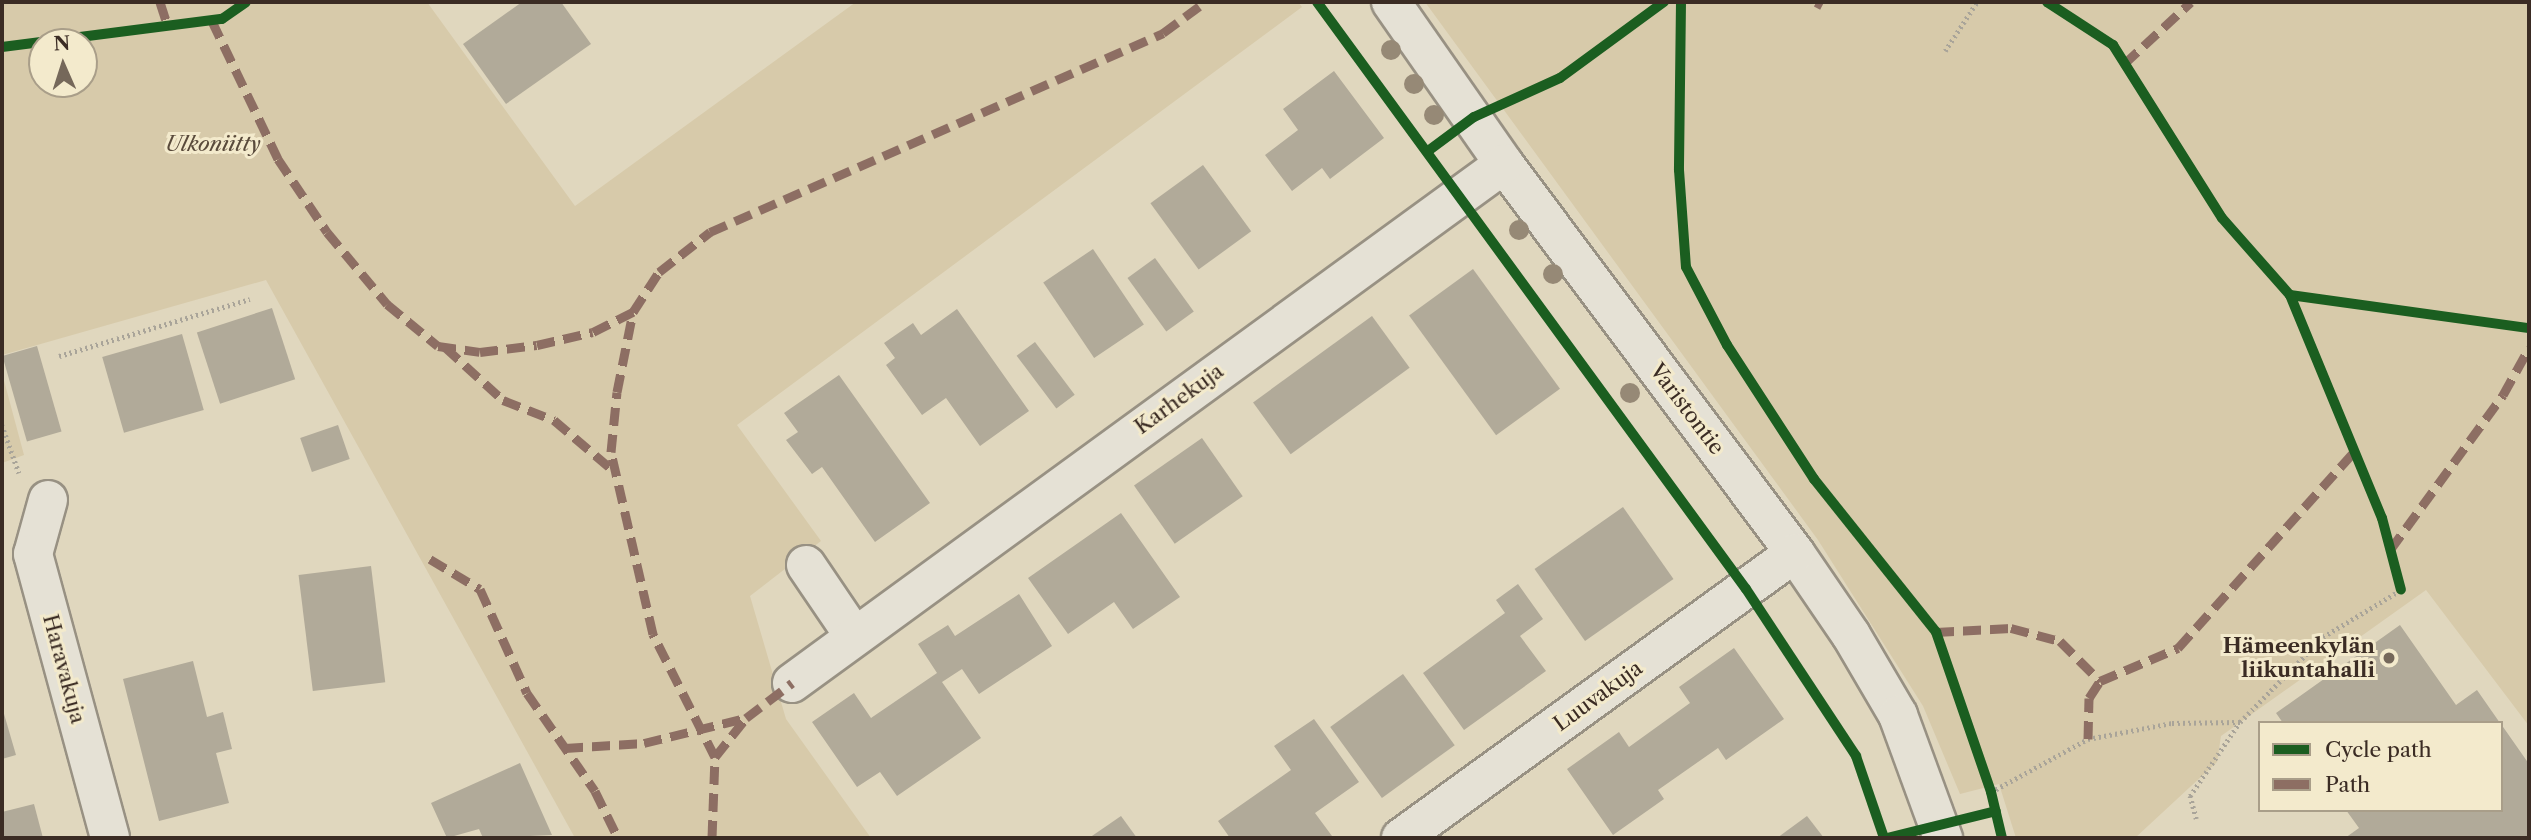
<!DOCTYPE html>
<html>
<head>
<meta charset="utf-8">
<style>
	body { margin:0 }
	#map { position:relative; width:2531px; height:840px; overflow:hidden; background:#e0d7be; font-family:"Libre Caslon Text",serif }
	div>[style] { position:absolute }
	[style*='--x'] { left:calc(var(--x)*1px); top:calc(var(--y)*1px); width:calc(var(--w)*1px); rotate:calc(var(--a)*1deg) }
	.green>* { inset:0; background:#d7caaa }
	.building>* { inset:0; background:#b1aa99; transform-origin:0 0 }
	.path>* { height:4.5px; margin-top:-2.25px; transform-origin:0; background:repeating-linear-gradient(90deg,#a9a499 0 2px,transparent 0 5.5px) }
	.roads { filter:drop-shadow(2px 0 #989183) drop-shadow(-2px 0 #989183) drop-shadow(0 2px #989183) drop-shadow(0 -2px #989183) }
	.minor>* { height:38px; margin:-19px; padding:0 19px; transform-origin:19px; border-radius:19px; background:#e5e1d5 }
	.quiet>* { height:9px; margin-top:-4.5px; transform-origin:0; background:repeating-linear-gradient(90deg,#8d6e63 0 18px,transparent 0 27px) }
	.cycleway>* { height:10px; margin:-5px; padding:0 5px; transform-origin:5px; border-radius:5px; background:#1b5e20 }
	.trees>* { width:20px; height:20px; margin:-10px; border-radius:50%; background:#968976 }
	.dots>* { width:19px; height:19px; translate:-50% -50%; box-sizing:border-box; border:4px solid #f3eacc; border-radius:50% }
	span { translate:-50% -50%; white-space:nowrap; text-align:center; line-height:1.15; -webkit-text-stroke:6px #f3eacc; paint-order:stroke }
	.park-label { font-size:21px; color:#594a3b; font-style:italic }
	.street-label { font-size:21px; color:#3b2c24 }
	.poi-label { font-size:21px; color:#3b2c24; font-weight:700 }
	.right { translate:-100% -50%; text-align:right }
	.frame { position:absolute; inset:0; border:4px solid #3b2c24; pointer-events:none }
	.legend { position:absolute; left:2258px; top:721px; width:245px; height:91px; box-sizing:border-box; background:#f3eacc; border:2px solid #a99e89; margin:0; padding:9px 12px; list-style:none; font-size:21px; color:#3b2c24 }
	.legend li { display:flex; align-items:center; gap:14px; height:35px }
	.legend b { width:35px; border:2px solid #a99e89 }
	.north { position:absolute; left:28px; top:28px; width:70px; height:70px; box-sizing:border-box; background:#f3eacc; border:2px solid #a99e89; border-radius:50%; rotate:357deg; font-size:19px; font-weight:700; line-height:28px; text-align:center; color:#3b2c24 }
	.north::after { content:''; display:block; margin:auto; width:24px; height:32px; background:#75685a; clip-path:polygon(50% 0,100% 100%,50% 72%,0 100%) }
</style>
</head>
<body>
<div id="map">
	<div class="green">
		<div style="clip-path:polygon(evenodd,2px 2px,427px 2px,575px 206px,856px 2px,1298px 2px,1302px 7px,737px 425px,821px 541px,750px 596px,786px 719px,871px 838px,575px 838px,266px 280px,2px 355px,2px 2px,42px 42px,84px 42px,84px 84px,42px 84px,42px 42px)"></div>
		<div style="clip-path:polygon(1425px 2px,2529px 2px,2529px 726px,2426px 590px,2221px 736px,2217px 762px,2135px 838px,2016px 838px,1999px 784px,1960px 794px,1923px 706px,1818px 540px)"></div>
		<div style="clip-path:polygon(2px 373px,24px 455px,2px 463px)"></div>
	</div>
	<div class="building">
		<div style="clip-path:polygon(522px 2px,561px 2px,591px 44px,506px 104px,463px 44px)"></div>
		<div style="clip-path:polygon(1334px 71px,1384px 138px,1330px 179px,1322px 168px,1292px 191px,1265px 155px,1298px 130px,1283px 109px)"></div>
		<div style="left:1203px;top:165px;width:82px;height:65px;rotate:54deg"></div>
		<div style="left:1093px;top:249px;width:91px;height:60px;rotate:56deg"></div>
		<div style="left:1155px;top:258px;width:66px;height:34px;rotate:54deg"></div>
		<div style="left:1473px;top:269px;width:148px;height:79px;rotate:54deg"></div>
		<div style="left:272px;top:308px;width:75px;height:79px;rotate:72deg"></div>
		<div style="clip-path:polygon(957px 309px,1029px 411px,980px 446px,946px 398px,922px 415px,886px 365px,895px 358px,884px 343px,913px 323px,921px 335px)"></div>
		<div style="left:1372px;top:316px;width:64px;height:147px;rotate:54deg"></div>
		<div style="left:182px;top:334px;width:79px;height:83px;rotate:74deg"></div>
		<div style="left:1035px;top:342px;width:66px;height:23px;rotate:53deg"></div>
		<div style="left:37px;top:346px;width:89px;height:36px;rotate:74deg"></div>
		<div style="clip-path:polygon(839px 375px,930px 503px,875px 542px,822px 467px,812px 474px,786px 440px,798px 432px,784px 413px)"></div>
		<div style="left:338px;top:425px;width:36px;height:40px;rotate:71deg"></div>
		<div style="left:1202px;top:438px;width:71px;height:83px;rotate:55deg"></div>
		<div style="left:1623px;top:507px;width:88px;height:108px;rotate:55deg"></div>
		<div style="clip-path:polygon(1121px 513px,1180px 597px,1133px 629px,1114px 602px,1068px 634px,1028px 578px)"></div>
		<div style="left:371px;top:566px;width:117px;height:73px;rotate:83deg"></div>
		<div style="clip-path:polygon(1518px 584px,1543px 619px,1520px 636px,1546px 671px,1464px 730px,1423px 673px,1505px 613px,1496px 600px)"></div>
		<div style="clip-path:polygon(1019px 594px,1052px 646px,979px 694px,962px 669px,942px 682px,981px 738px,897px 796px,880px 772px,857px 787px,812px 722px,854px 693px,871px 718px,937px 673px,918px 644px,948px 625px,955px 636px)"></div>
		<div style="clip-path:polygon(2400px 625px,2456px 705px,2477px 690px,2500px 723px,2283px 723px,2276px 713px)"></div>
		<div style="clip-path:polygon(1734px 648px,1784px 719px,1726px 760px,1718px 748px,1658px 790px,1664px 799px,1613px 835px,1567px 769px,1619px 732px,1629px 747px,1690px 703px,1679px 687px)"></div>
		<div style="clip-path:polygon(193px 661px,207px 717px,223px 712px,232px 749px,216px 753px,229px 803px,159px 821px,123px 679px)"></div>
		<div style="left:1403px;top:674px;width:88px;height:90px;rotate:54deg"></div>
		<div style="clip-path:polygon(2px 707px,16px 755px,2px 759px)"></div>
		<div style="clip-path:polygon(1314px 719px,1359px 782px,1315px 813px,1332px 836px,1230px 838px,1218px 821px,1291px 770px,1274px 746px)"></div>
		<div style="clip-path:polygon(2501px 724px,2529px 764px,2529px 838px,2345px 838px,2359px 828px,2346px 810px,2501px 810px)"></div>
		<div style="clip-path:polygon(520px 763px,552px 835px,483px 838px,479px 829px,447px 838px,431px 803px)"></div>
		<div style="clip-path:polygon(34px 804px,43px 838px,2px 838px,2px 812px)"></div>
		<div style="clip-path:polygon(1121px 816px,1137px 838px,1089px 838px)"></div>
		<div style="clip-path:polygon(1807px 816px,1824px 838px,1777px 838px)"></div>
	</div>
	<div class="path">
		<div style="--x:1945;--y:51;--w:59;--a:-56.9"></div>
		<div style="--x:59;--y:356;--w:199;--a:-16.6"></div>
		<div style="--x:2;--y:425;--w:51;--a:70.5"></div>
		<div style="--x:1991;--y:792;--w:111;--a:-28.7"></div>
		<div style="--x:2088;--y:739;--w:86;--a:-10.8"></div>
		<div style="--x:2172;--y:723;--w:68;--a:-0.8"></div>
		<div style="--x:2240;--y:722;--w:119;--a:-45.7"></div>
		<div style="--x:2323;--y:637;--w:91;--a:-31.1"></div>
		<div style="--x:2196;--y:819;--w:24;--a:-105"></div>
		<div style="--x:2190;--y:796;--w:88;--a:-56.1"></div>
	</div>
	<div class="roads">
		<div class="minor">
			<div style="--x:1391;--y:2;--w:198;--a:55.1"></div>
			<div style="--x:1504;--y:164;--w:486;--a:53.2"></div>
			<div style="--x:1795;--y:553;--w:99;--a:55.7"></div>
			<div style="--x:1851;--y:635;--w:93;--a:59.6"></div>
			<div style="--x:1898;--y:715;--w:131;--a:69.9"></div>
			<div style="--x:48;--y:500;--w:56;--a:105.5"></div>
			<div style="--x:33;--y:554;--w:294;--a:74.8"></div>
			<div style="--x:806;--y:565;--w:86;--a:55.9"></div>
			<div style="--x:792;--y:683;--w:881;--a:-36.09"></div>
			<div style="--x:1401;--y:838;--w:486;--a:-35.9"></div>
		</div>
	</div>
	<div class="quiet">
		<div style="--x:160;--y:2;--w:25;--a:72"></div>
		<div style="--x:1816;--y:2;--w:7;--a:27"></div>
		<div style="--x:212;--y:21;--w:153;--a:64.4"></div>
		<div style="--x:278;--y:159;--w:88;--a:56.1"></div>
		<div style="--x:327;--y:232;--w:94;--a:50.2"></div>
		<div style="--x:387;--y:304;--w:66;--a:39.5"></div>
		<div style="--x:438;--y:346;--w:42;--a:8.1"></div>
		<div style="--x:480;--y:352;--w:57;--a:-7"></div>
		<div style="--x:537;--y:345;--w:57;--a:-13.1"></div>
		<div style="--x:593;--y:332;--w:45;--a:-26.6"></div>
		<div style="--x:2124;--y:64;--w:91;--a:-42.8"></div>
		<div style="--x:445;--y:347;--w:79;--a:42.4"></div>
		<div style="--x:503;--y:400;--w:55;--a:21.4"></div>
		<div style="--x:554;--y:420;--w:80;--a:40.4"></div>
		<div style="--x:2390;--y:550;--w:192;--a:-53.9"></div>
		<div style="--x:2503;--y:395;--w:54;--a:-61"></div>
		<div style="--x:430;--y:559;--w:58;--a:31"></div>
		<div style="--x:480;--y:589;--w:114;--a:65.7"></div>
		<div style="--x:527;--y:693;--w:119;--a:55.2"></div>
		<div style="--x:595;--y:791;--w:52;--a:63.9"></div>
		<div style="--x:1936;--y:632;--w:75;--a:-3.1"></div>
		<div style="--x:2011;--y:628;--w:51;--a:14.9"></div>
		<div style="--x:2060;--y:641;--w:57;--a:45"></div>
		<div style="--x:2088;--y:739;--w:41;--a:-88.6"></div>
		<div style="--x:2089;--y:698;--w:20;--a:-57"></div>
		<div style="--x:2100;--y:681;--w:85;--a:-22.9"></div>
		<div style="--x:2178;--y:648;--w:265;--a:-48.1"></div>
		<div style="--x:565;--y:748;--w:79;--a:-3.6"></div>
		<div style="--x:644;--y:743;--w:105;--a:-13.8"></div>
		<div style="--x:715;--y:757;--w:138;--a:-116.8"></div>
		<div style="--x:653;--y:634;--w:187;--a:-103"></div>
		<div style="--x:611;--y:452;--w:60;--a:-84.3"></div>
		<div style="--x:617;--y:392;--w:82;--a:-78.7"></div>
		<div style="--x:633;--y:312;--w:48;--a:-57"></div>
		<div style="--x:659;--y:272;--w:65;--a:-38.1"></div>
		<div style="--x:710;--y:232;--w:495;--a:-23.7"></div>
		<div style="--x:1163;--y:33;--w:52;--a:-36.4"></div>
		<div style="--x:712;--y:838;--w:81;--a:-87.9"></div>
		<div style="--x:715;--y:757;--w:50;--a:-51.5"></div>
		<div style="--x:746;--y:718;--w:58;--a:-37.3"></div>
	</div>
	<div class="cycleway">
		<div style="--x:1317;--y:2;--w:727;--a:53.84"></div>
		<div style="--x:1746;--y:589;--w:200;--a:56.6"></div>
		<div style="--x:1856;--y:756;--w:87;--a:71.1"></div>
		<div style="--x:1681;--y:2;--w:168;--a:90.7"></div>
		<div style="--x:1679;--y:170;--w:97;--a:85.9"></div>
		<div style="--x:1686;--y:267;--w:88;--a:62.3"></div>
		<div style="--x:1727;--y:345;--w:160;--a:57"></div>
		<div style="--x:1814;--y:479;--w:196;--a:51.4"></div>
		<div style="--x:1936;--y:632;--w:169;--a:71"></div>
		<div style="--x:1991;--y:792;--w:47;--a:76.6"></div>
		<div style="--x:2047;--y:2;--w:79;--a:33.1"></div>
		<div style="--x:2113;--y:45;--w:204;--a:57.8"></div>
		<div style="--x:2222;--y:218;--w:103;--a:48.6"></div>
		<div style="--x:2290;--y:295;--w:241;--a:7.9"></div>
		<div style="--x:2;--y:47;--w:222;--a:-7.3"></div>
		<div style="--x:222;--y:19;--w:29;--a:-35"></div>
		<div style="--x:1428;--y:151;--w:57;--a:-36.5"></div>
		<div style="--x:1474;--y:117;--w:94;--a:-24.4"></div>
		<div style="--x:1560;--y:78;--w:129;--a:-36.2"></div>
		<div style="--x:2290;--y:295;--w:241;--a:67.6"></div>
		<div style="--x:2382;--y:518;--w:74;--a:75.2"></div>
		<div style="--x:1887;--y:838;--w:112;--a:-13.9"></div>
	</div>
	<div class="trees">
		<div style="left:1391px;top:50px"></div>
		<div style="left:1414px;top:84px"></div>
		<div style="left:1434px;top:115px"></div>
		<div style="left:1519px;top:230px"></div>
		<div style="left:1553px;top:274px"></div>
		<div style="left:1630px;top:393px"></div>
	</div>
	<div class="dots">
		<div style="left:2389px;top:658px;background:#75685a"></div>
	</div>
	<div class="park-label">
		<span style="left:213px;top:144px">Ulkoniitty</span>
	</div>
	<div class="street-label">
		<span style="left:1179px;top:399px;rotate:-36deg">Karhekuja</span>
		<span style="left:1687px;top:409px;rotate:53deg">Varistontie</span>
		<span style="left:64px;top:669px;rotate:75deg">Haravakuja</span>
		<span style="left:1598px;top:696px;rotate:-36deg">Luuvakuja</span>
	</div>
	<div class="poi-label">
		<span class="right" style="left:2375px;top:658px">Hämeenkylän<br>liikuntahalli</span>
	</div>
	<div class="frame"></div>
	<ul class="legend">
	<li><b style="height:9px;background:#1b5e20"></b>Cycle path</li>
	<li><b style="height:9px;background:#8d6e63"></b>Path</li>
	</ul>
	<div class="north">N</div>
</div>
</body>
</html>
